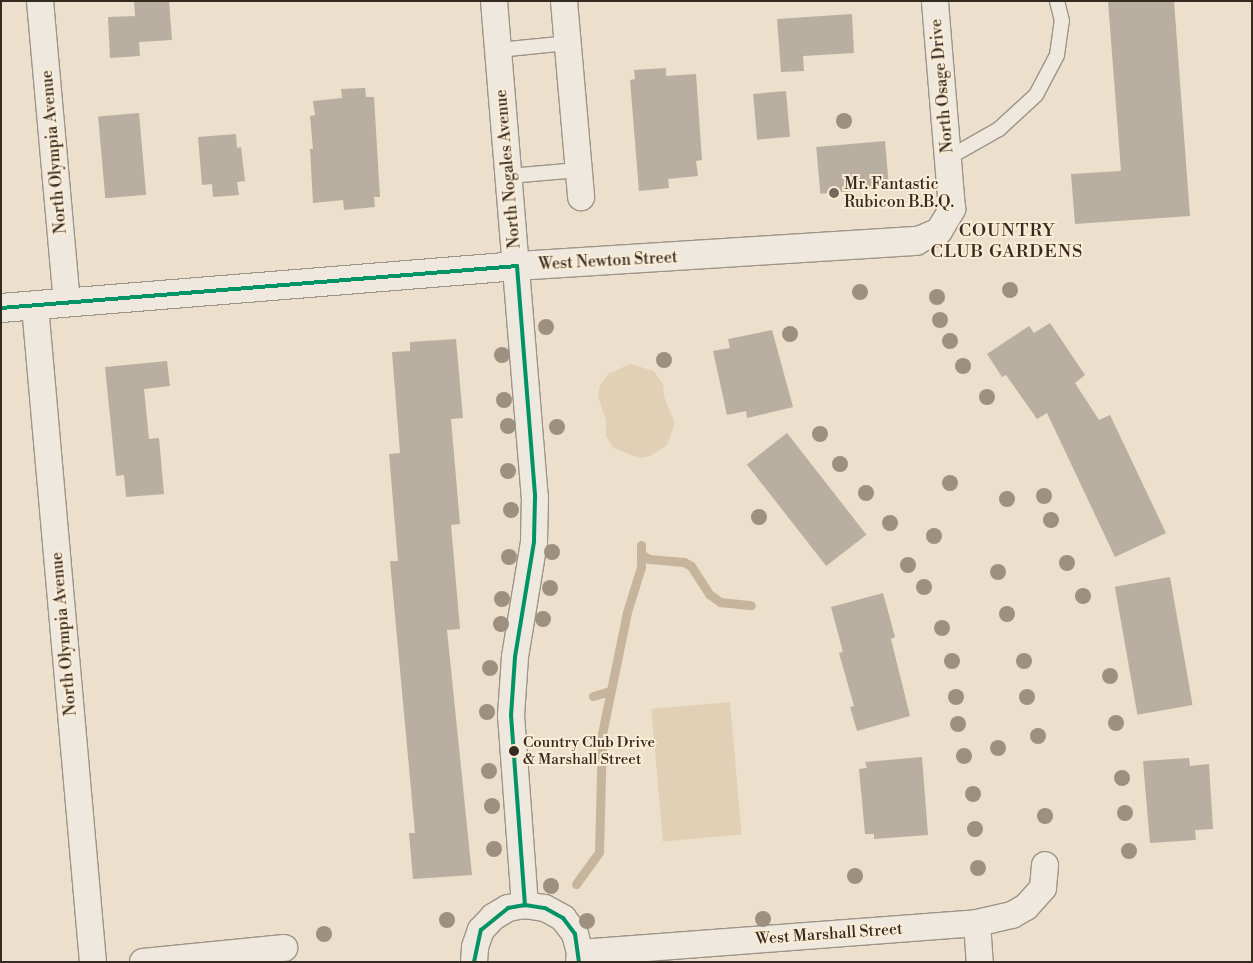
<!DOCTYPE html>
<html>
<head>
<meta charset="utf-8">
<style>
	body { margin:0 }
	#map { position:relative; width:1253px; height:963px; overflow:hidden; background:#ecdfcb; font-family:"Libre Bodoni",serif }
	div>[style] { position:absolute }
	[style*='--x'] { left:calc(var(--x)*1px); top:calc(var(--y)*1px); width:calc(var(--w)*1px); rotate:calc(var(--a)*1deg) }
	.green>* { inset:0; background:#e1d0b5; transform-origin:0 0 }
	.stream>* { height:9px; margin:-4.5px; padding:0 4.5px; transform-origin:4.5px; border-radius:4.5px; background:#c6b59c }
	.building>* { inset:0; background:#b8afa1; transform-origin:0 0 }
	.roads { filter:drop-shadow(1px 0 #9d9488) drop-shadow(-1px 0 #9d9488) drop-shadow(0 1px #9d9488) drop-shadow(0 -1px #9d9488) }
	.lane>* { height:14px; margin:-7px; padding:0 7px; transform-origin:7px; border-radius:7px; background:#efe8de }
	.street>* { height:26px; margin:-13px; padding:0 13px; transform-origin:13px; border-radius:13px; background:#efe8de }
	.secondary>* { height:28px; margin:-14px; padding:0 14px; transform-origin:14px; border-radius:14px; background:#efe8de }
	.bus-1>* { height:4px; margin:-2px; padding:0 2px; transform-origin:2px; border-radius:2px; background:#009365 }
	.trees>* { width:16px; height:16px; margin:-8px; border-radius:50%; background:#9d907f }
	.dots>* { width:14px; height:14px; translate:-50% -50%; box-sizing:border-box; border:2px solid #fbecd5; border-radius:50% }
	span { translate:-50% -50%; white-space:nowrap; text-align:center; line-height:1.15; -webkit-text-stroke:4px #fbecd5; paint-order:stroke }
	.bus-label { font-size:15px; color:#342a20 }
	.left { translate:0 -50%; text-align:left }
	.street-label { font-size:16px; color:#342a20 }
	.poi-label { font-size:16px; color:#342a20 }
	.neighbourhood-label { font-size:18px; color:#342a20; letter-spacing:1px }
	.frame { position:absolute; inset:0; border:2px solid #342a20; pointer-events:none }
</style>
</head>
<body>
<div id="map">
	<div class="green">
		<div style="clip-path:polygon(630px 364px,654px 371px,663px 384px,664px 397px,675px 423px,667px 445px,650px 456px,639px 458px,614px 448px,606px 436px,606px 420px,598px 397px,600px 385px,608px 374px)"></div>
		<div style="left:730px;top:702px;width:133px;height:79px;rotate:85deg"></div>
	</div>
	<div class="stream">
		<div style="--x:642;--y:555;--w:8;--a:30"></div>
		<div style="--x:649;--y:559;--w:35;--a:5"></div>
		<div style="--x:684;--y:562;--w:8;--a:30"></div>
		<div style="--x:691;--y:566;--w:33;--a:57"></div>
		<div style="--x:709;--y:594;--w:14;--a:36"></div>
		<div style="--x:720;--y:602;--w:31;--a:6"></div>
		<div style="--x:593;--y:696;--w:18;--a:-16"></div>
		<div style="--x:576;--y:884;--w:39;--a:-54"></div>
		<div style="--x:599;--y:852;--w:118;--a:-88.5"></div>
		<div style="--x:602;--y:734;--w:125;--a:-78.4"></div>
		<div style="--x:627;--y:612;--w:47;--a:-72.7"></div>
		<div style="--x:641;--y:567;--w:22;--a:-90"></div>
	</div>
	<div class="building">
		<div style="clip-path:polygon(134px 1px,169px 1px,172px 40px,139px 42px,140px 56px,110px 58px,108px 17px,135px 16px)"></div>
		<div style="clip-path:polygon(1108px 1px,1174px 1px,1190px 216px,1075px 224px,1071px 174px,1121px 171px)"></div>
		<div style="clip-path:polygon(852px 14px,854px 53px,803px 56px,804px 71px,781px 72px,777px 19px)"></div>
		<div style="clip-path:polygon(666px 68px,666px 76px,696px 74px,702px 160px,696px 161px,698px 176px,668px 179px,669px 188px,639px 191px,630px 80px,635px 79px,634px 70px)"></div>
		<div style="clip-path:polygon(365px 88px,366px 97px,374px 97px,380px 197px,374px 197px,375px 207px,344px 210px,343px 200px,313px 203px,310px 149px,313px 149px,310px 116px,315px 115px,313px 101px,342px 98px,341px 89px)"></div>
		<div style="left:786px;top:91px;width:46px;height:33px;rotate:85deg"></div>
		<div style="left:139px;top:113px;width:82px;height:41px;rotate:85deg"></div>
		<div style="clip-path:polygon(236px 134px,237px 148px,241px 147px,245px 181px,237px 182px,239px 195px,213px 197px,212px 184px,202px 185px,198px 137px)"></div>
		<div style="left:885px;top:141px;width:47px;height:69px;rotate:85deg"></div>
		<div style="clip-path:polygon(1050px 323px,1085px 375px,1075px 383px,1099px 420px,1110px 415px,1166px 533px,1115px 557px,1047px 413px,1037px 419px,1006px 375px,1002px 377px,987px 354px,1029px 326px,1034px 333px)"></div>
		<div style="clip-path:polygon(772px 330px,793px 407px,747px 418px,746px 411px,727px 415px,713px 351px,730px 348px,728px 339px)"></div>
		<div style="clip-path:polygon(456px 339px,463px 418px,451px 419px,460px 524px,451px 525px,460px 629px,447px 630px,472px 875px,413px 879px,409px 833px,415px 833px,390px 561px,398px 561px,389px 454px,400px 453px,392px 352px,410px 351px,410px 342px)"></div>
		<div style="clip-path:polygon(167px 361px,170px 386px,144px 389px,149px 439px,159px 438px,164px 494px,126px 497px,124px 475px,116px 476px,105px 367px)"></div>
		<div style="left:787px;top:433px;width:129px;height:51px;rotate:52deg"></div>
		<div style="left:1170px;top:577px;width:130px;height:56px;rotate:80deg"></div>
		<div style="clip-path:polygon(883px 593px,895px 637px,891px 639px,910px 716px,857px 731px,850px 707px,854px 706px,839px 653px,843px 652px,831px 607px)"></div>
		<div style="clip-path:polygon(922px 757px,928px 835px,874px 839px,874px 834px,865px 834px,859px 769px,867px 768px,865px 762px)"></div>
		<div style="clip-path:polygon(1189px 758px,1190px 766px,1209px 764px,1213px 829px,1195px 830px,1196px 840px,1150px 843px,1143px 761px)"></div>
	</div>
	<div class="roads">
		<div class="lane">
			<div style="--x:498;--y:50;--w:70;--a:-5.7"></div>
			<div style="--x:948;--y:158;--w:59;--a:-29.6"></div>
			<div style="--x:999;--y:129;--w:50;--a:-42.6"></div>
			<div style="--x:1036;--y:95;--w:45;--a:-62.3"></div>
			<div style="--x:1057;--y:55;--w:34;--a:-82"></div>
			<div style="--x:1062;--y:21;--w:21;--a:-104"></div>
			<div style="--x:509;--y:176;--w:70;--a:-4.9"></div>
		</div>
		<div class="street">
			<div style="--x:40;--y:1;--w:303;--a:84.9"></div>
			<div style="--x:494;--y:1;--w:498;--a:85.3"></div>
			<div style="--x:535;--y:497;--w:45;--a:91.3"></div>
			<div style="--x:534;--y:542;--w:117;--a:99.4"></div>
			<div style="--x:515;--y:657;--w:58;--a:93.9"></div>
			<div style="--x:511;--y:715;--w:191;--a:85.8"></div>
			<div style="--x:564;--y:1;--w:197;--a:85"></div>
			<div style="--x:916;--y:241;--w:25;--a:-23"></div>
			<div style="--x:939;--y:231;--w:26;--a:-59"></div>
			<div style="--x:952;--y:209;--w:209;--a:-94.7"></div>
			<div style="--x:35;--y:306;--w:659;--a:84.95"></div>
			<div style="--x:977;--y:923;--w:39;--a:86"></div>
			<div style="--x:580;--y:953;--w:398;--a:-4.3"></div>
			<div style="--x:977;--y:923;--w:36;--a:-13"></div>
			<div style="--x:1012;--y:915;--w:16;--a:-30"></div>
			<div style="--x:1026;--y:907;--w:25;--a:-48"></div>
			<div style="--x:1043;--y:888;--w:23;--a:-85"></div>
			<div style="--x:143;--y:962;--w:142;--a:-5.7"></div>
			<div style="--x:474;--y:962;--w:15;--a:-86"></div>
			<div style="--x:475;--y:947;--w:18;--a:-71"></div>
			<div style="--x:481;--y:930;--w:18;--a:-47"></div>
			<div style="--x:493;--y:917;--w:17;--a:-31"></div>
			<div style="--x:508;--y:908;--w:17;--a:-10"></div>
			<div style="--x:525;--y:905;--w:20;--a:9"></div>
			<div style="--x:545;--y:908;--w:21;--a:29"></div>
			<div style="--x:563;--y:918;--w:20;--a:53"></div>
			<div style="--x:575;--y:934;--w:20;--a:75"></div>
			<div style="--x:580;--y:953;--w:9;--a:96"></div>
		</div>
		<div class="secondary">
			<div style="--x:1;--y:308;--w:518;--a:-4.65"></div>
			<div style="--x:517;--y:266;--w:400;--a:-3.6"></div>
		</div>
	</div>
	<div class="bus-1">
		<div style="--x:1;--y:308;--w:518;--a:-4.65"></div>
		<div style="--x:517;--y:266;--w:232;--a:85.5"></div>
		<div style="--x:535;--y:497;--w:45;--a:91.3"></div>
		<div style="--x:534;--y:542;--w:117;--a:99.4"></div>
		<div style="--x:515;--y:657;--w:58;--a:93.9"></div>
		<div style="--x:511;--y:715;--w:191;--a:85.8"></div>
		<div style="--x:474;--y:962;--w:33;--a:-78"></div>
		<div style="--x:481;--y:930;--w:35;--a:-39"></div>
		<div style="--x:508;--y:908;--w:17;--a:-10"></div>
		<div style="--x:525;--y:905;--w:20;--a:9"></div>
		<div style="--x:545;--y:908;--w:21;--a:29"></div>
		<div style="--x:563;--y:918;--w:20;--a:53"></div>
		<div style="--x:575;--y:934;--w:28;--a:82"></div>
	</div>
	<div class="trees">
		<div style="left:844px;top:121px"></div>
		<div style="left:1010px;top:290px"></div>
		<div style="left:860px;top:292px"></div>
		<div style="left:937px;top:297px"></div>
		<div style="left:940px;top:320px"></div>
		<div style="left:546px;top:327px"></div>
		<div style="left:790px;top:334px"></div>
		<div style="left:950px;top:341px"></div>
		<div style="left:502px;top:355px"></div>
		<div style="left:664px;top:360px"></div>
		<div style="left:963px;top:366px"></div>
		<div style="left:987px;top:397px"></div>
		<div style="left:504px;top:400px"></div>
		<div style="left:508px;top:426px"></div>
		<div style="left:557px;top:427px"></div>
		<div style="left:820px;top:434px"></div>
		<div style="left:840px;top:464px"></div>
		<div style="left:508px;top:471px"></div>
		<div style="left:950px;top:483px"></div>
		<div style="left:866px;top:493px"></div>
		<div style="left:1044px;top:496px"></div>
		<div style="left:1007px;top:499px"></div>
		<div style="left:511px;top:510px"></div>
		<div style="left:759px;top:517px"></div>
		<div style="left:1051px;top:520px"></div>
		<div style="left:890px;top:523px"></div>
		<div style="left:934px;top:536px"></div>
		<div style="left:552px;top:552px"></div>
		<div style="left:509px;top:557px"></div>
		<div style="left:1067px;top:563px"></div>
		<div style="left:908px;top:565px"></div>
		<div style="left:998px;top:572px"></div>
		<div style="left:924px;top:587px"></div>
		<div style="left:550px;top:588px"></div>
		<div style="left:1083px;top:596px"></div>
		<div style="left:502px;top:599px"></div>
		<div style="left:1007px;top:614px"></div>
		<div style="left:543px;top:619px"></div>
		<div style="left:501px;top:624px"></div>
		<div style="left:942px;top:628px"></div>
		<div style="left:952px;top:661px"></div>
		<div style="left:1024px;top:661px"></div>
		<div style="left:490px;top:668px"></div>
		<div style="left:1110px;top:676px"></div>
		<div style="left:956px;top:697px"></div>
		<div style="left:1027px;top:697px"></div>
		<div style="left:487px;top:712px"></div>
		<div style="left:1116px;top:723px"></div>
		<div style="left:958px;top:724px"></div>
		<div style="left:1038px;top:736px"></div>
		<div style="left:998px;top:748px"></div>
		<div style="left:964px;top:756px"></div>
		<div style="left:489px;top:771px"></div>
		<div style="left:1122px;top:778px"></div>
		<div style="left:973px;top:794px"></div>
		<div style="left:492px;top:806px"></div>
		<div style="left:1125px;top:813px"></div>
		<div style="left:1045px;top:816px"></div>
		<div style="left:975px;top:829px"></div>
		<div style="left:494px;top:849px"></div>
		<div style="left:1129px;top:851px"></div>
		<div style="left:978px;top:868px"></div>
		<div style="left:855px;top:876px"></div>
		<div style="left:551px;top:886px"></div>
		<div style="left:763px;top:919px"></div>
		<div style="left:447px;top:920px"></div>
		<div style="left:587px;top:921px"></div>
		<div style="left:324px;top:934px"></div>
	</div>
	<div class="dots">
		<div style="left:834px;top:193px;background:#74695c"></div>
		<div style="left:514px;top:751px;background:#342a20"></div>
	</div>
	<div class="bus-label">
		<span class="left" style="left:523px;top:751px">Country Club Drive<br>&amp; Marshall Street</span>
	</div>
	<div class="street-label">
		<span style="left:942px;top:86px;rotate:-95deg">North Osage Drive</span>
		<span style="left:54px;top:152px;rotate:-95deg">North Olympia Avenue</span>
		<span style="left:508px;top:169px;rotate:-95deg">North Nogales Avenue</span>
		<span style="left:608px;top:261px;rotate:-3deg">West Newton Street</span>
		<span style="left:64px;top:634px;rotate:-95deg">North Olympia Avenue</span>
		<span style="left:829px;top:934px;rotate:-4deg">West Marshall Street</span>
	</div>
	<div class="poi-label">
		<span class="left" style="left:844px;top:193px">Mr. Fantastic<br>Rubicon B.B.Q.</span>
	</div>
	<div class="neighbourhood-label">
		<span style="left:1007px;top:242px">COUNTRY<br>CLUB GARDENS</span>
	</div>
	<div class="frame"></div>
</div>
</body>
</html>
